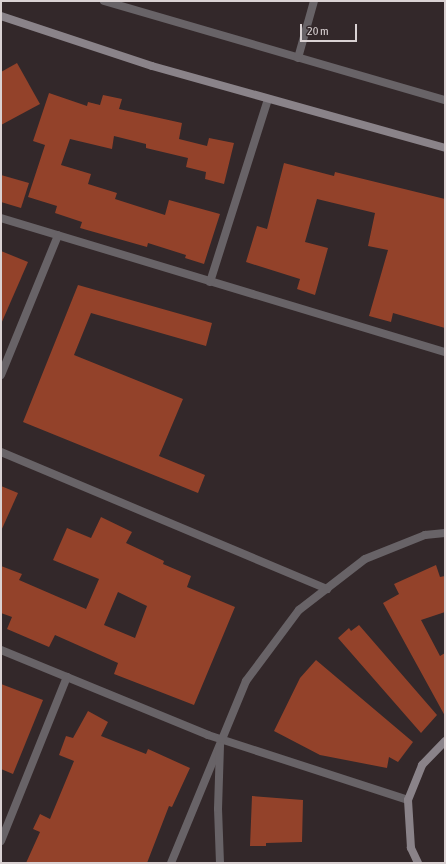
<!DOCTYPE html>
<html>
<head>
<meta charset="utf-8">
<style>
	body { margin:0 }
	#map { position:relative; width:446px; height:864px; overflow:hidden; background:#33282a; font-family:"Asap Condensed",sans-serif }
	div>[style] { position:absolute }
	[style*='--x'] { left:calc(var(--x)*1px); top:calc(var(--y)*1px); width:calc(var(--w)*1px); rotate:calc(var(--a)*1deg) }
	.building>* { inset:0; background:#93422a }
	.street>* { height:8px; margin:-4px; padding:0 4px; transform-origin:4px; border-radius:4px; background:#686367 }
	.secondary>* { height:8px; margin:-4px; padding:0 4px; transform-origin:4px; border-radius:4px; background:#8a8389 }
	span { translate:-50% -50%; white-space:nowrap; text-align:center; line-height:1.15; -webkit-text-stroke:3px #33282a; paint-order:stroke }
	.frame { position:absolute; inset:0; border:2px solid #dad2d3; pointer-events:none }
	.scale { position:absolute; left:300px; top:24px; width:57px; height:18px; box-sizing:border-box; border:2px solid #dad2d3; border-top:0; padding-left:5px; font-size:12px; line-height:14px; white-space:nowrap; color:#dad2d3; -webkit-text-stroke:3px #33282a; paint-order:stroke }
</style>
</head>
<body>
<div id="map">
	<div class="building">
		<div style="clip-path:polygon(17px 63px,40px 104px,1px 125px,1px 72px)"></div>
		<div style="clip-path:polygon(49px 93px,87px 106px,88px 102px,100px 105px,103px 95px,122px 99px,119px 109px,182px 123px,179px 139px,207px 146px,209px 138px,234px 143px,224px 184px,205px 179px,206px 172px,186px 167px,188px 158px,146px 148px,146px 144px,114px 136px,112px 149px,70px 139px,61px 165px,91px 174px,88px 184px,117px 193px,115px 199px,165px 215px,169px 200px,220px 214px,204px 264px,185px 258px,186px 255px,148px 243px,147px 247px,80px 228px,82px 222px,55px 213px,57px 206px,28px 197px,45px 145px,33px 141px)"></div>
		<div style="clip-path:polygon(284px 163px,334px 176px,335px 172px,445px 199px,445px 328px,393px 313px,391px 322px,369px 316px,388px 250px,368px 246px,375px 213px,317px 199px,305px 242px,328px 248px,315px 295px,297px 289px,300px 279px,246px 262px,257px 226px,267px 229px)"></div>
		<div style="clip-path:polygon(1px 175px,29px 183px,21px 208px,1px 202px)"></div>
		<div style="clip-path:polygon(1px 251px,28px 262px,1px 324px)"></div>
		<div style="clip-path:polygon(78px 285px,212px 323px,206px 346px,91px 313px,74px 355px,183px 399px,159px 456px,205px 475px,198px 493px,23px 422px)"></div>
		<div style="clip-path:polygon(1px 486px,18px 493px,1px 531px)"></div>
		<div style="clip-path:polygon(evenodd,101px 517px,132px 532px,126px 543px,164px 561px,163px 564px,191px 576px,187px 587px,235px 607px,194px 705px,114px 674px,118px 663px,55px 635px,49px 647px,7px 629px,12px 617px,1px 613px,1px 566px,22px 574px,19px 580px,86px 609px,99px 579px,53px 560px,67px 528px,91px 538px,101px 517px,118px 592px,147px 606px,135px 638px,104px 625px,118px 592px)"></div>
		<div style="clip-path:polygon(436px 565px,440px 577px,445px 576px,445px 612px,421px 620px,440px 656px,445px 653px,445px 716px,383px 603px,399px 594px,394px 584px)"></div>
		<div style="clip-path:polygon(359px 625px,437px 715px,421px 733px,338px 638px,349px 628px,351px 631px)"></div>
		<div style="clip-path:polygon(316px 660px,413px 742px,398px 762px,389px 757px,387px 768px,320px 755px,274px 731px,300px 678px)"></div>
		<div style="clip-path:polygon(1px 684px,43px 700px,13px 774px,1px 769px)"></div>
		<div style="clip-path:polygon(88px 711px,108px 722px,101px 736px,146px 754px,148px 749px,190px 768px,172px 807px,169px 806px,147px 863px,26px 863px,40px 832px,33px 829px,40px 814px,50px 819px,74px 761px,59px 755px,66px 736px,73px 738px)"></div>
		<div style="clip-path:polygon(252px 796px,303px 800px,302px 842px,266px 843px,266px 846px,250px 846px)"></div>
	</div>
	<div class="street">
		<div style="--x:104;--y:1;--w:355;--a:16.2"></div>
		<div style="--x:298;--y:58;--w:59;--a:-74.3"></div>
		<div style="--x:1;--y:218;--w:464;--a:16.8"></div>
		<div style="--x:210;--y:282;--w:192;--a:-72.4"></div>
		<div style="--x:1;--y:375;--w:151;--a:-67.8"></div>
		<div style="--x:1;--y:452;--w:354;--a:22.8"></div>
		<div style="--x:1;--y:650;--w:224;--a:22.3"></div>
		<div style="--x:208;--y:735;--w:210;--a:18"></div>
		<div style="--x:1;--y:841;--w:177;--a:-68.1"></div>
		<div style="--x:171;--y:863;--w:197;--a:-67.6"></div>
		<div style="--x:246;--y:681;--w:89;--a:-53.3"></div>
		<div style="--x:299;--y:610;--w:83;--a:-37.7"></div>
		<div style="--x:365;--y:559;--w:65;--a:-21.8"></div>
		<div style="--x:425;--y:535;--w:20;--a:-6"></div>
		<div style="--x:220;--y:863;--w:54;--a:-92.1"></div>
		<div style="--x:218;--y:809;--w:63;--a:-88.2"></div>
	</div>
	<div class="secondary">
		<div style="--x:1;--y:16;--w:159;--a:18.3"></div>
		<div style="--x:152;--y:66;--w:304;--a:15.6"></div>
		<div style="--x:418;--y:863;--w:17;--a:-115"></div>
		<div style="--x:411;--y:848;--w:48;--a:-93.6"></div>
		<div style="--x:408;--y:800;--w:38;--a:-68"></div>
		<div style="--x:422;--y:765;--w:33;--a:-46"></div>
	</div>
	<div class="frame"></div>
	<div class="scale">20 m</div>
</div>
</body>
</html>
